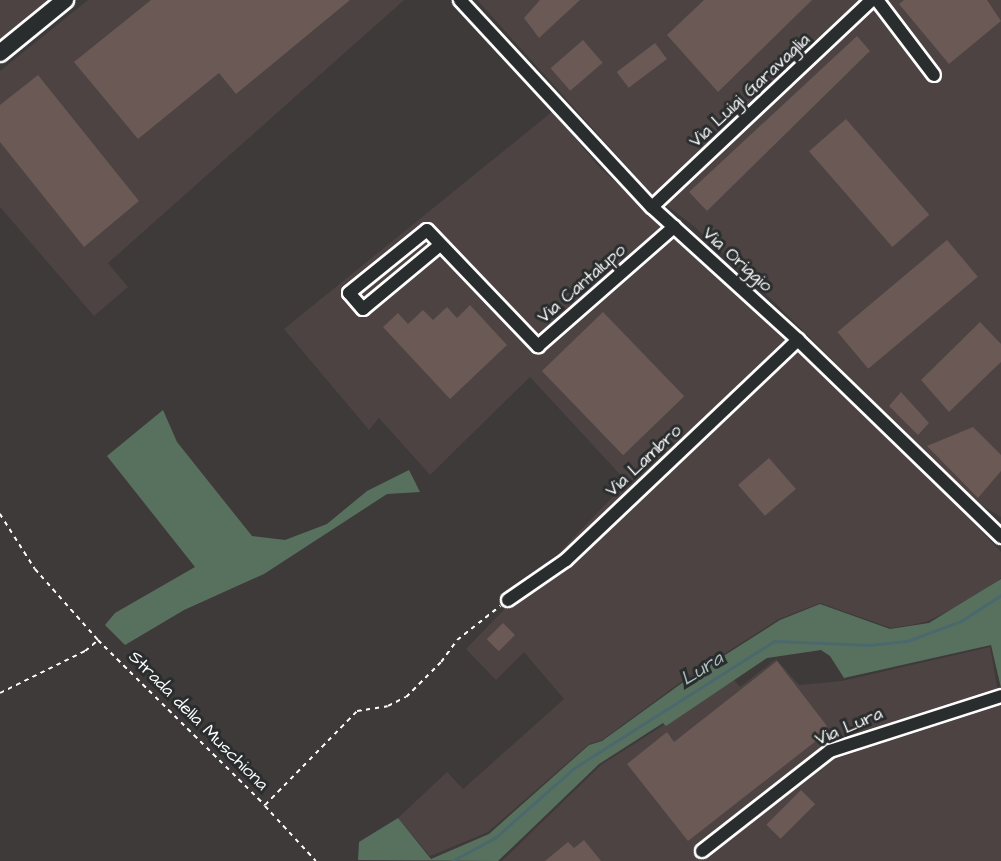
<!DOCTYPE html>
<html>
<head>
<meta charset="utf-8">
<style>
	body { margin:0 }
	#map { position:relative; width:1001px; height:861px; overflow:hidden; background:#3e3a3a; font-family:"Architects Daughter",sans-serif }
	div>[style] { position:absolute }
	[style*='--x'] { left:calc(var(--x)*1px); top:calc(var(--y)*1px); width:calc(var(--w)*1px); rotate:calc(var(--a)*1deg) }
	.built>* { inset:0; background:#4c4342 }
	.green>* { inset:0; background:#58715f }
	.stream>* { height:3px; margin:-1.5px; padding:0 1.5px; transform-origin:1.5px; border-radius:1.5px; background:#4b696d }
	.building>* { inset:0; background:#6b5955; transform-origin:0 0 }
	.path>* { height:1.5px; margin-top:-0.75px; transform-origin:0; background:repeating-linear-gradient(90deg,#fff 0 4.5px,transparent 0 9px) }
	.roads { filter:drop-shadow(2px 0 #fff) drop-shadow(-2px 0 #fff) drop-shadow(0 2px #fff) drop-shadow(0 -2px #fff) }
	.minor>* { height:12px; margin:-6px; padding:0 6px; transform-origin:6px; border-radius:6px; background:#2a2d2e }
	.major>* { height:16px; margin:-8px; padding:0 8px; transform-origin:8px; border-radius:8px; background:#2a2d2e }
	span { translate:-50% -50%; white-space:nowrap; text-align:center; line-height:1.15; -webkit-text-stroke:6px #2a2d2e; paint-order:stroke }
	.street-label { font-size:18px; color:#fff }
	.water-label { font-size:20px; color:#aebcbd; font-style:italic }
</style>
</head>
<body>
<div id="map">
	<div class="built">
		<div style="clip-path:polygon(0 0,48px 0,0 39px)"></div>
		<div style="clip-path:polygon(88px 0,404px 0,108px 263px,128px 287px,94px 316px,0 207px,0 71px)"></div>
		<div style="clip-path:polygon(477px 0,1001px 0,1001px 517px,973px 500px,768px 296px,696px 228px,651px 193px)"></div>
		<div style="clip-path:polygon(553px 111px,598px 166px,886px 430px,1001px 552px,1001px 578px,965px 603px,928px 621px,911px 625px,891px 628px,820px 603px,779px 619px,689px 676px,602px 740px,589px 744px,488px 832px,430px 856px,398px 818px,447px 772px,463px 789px,564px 699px,524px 652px,496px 680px,466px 649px,627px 482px,530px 377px,430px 475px,379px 418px,369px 430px,284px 329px)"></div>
		<div style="clip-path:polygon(990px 647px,1001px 708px,1001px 861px,502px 861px,601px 765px,734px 680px,740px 687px,776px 659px,799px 685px,842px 681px)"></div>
	</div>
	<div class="green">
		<div style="clip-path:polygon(163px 410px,177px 442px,252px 536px,285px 540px,327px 524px,367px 491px,409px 470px,420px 492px,387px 494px,264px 574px,184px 610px,125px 645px,105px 625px,115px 613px,195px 567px,107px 456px)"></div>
		<div style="clip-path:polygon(1001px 579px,1001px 688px,991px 645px,844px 678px,830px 656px,821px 650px,767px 658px,666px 726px,663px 723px,599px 764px,498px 861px,358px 860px,359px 842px,398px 818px,431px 859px,489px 834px,589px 745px,602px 741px,689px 678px,780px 620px,820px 604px,890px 629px,929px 623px)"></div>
	</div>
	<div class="stream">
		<div style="--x:452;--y:861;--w:50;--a:-28.6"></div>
		<div style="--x:496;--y:837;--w:104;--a:-41.5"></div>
		<div style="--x:574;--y:768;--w:237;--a:-32.4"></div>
		<div style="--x:774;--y:641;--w:95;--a:2.4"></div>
		<div style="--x:869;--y:645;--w:38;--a:-6"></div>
		<div style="--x:907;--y:641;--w:58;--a:-20.3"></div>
		<div style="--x:961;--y:621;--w:48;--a:-33"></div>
	</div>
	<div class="building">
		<div style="clip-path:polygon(151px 0,350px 0,236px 94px,219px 73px,138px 139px,74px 62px)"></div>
		<div style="clip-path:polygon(540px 0,580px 0,539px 38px,524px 18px)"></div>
		<div style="clip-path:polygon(704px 0,812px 0,718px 92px,667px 35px)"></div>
		<div style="clip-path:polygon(904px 0,987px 0,1001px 21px,949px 64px,899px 4px)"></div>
		<div style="clip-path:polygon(857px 36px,870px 51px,707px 211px,689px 192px)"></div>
		<div style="left:583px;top:40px;width:30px;height:43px;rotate:49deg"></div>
		<div style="left:655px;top:43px;width:20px;height:48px;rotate:53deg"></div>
		<div style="clip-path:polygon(38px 75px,139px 201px,84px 247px,0 142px,0 105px)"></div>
		<div style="left:846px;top:119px;width:127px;height:49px;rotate:49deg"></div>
		<div style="left:947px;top:240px;width:48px;height:143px;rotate:50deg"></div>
		<div style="clip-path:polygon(470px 305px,507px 345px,450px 399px,383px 327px,398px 313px,408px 324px,423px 310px,433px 320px,447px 307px,457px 318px)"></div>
		<div style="left:603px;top:312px;width:117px;height:85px;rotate:46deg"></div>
		<div style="clip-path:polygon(980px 322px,1001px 344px,1001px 362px,949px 412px,921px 380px)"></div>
		<div style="clip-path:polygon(901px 392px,929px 423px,918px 435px,889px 406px)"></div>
		<div style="clip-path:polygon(973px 427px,1001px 455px,1001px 471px,978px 498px,927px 446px)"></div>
		<div style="left:769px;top:458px;width:41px;height:41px;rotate:49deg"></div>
		<div style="left:503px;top:623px;width:17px;height:23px;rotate:45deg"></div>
		<div style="clip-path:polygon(777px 661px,830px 730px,688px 841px,627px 764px,667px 732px,674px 742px)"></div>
		<div style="left:801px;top:790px;width:20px;height:49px;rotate:45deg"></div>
		<div style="clip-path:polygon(584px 840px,601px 861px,545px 861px,568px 842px,574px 848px)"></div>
	</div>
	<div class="path">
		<div style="--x:0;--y:514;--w:65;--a:57.5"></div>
		<div style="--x:35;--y:569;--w:95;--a:48.4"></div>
		<div style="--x:98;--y:640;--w:235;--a:44.7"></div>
		<div style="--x:265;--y:805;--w:132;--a:-45.6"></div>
		<div style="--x:357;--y:711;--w:31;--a:-9"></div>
		<div style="--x:388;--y:706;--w:20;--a:-27"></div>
		<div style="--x:406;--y:697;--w:49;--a:-45"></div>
		<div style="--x:441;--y:662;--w:27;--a:-54"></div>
		<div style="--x:457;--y:640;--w:55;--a:-38.3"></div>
		<div style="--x:0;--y:693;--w:95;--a:-26.3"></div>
		<div style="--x:85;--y:651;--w:17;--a:-40"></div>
		<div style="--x:265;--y:806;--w:75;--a:47.2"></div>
	</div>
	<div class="roads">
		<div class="minor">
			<div style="--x:460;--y:0;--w:282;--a:47.2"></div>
			<div style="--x:652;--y:207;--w:197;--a:42.3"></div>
			<div style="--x:798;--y:340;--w:283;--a:44.1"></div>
			<div style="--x:877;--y:0;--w:94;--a:52.8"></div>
			<div style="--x:652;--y:207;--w:302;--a:-43.3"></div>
			<div style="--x:440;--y:245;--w:100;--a:140.3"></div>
			<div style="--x:363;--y:309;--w:21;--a:-131"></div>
			<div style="--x:349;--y:293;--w:100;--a:-38.9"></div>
			<div style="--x:427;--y:230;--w:161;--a:46.3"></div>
			<div style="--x:538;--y:346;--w:181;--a:-41.2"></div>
			<div style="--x:508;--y:600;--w:70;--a:-34.6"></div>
			<div style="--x:566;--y:560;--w:320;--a:-43.5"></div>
			<div style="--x:702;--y:851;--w:162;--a:-38"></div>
			<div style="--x:830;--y:751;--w:180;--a:-17.8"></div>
		</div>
		<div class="major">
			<div style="--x:0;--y:53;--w:84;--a:-39.2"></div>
		</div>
	</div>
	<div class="street-label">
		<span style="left:750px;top:91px;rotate:-43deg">Via Luigi Garavaglia</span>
		<span style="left:737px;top:260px;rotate:42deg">Via Origgio</span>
		<span style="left:582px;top:284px;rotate:-41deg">Via Cantalupo</span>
		<span style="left:644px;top:461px;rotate:-43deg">Via Lambro</span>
		<span style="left:198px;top:721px;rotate:45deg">Strada della Muschiona</span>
		<span style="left:849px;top:727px;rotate:-23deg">Via Lura</span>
	</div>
	<div class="water-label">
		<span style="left:702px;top:669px;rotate:-32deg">Lura</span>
	</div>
</div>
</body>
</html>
